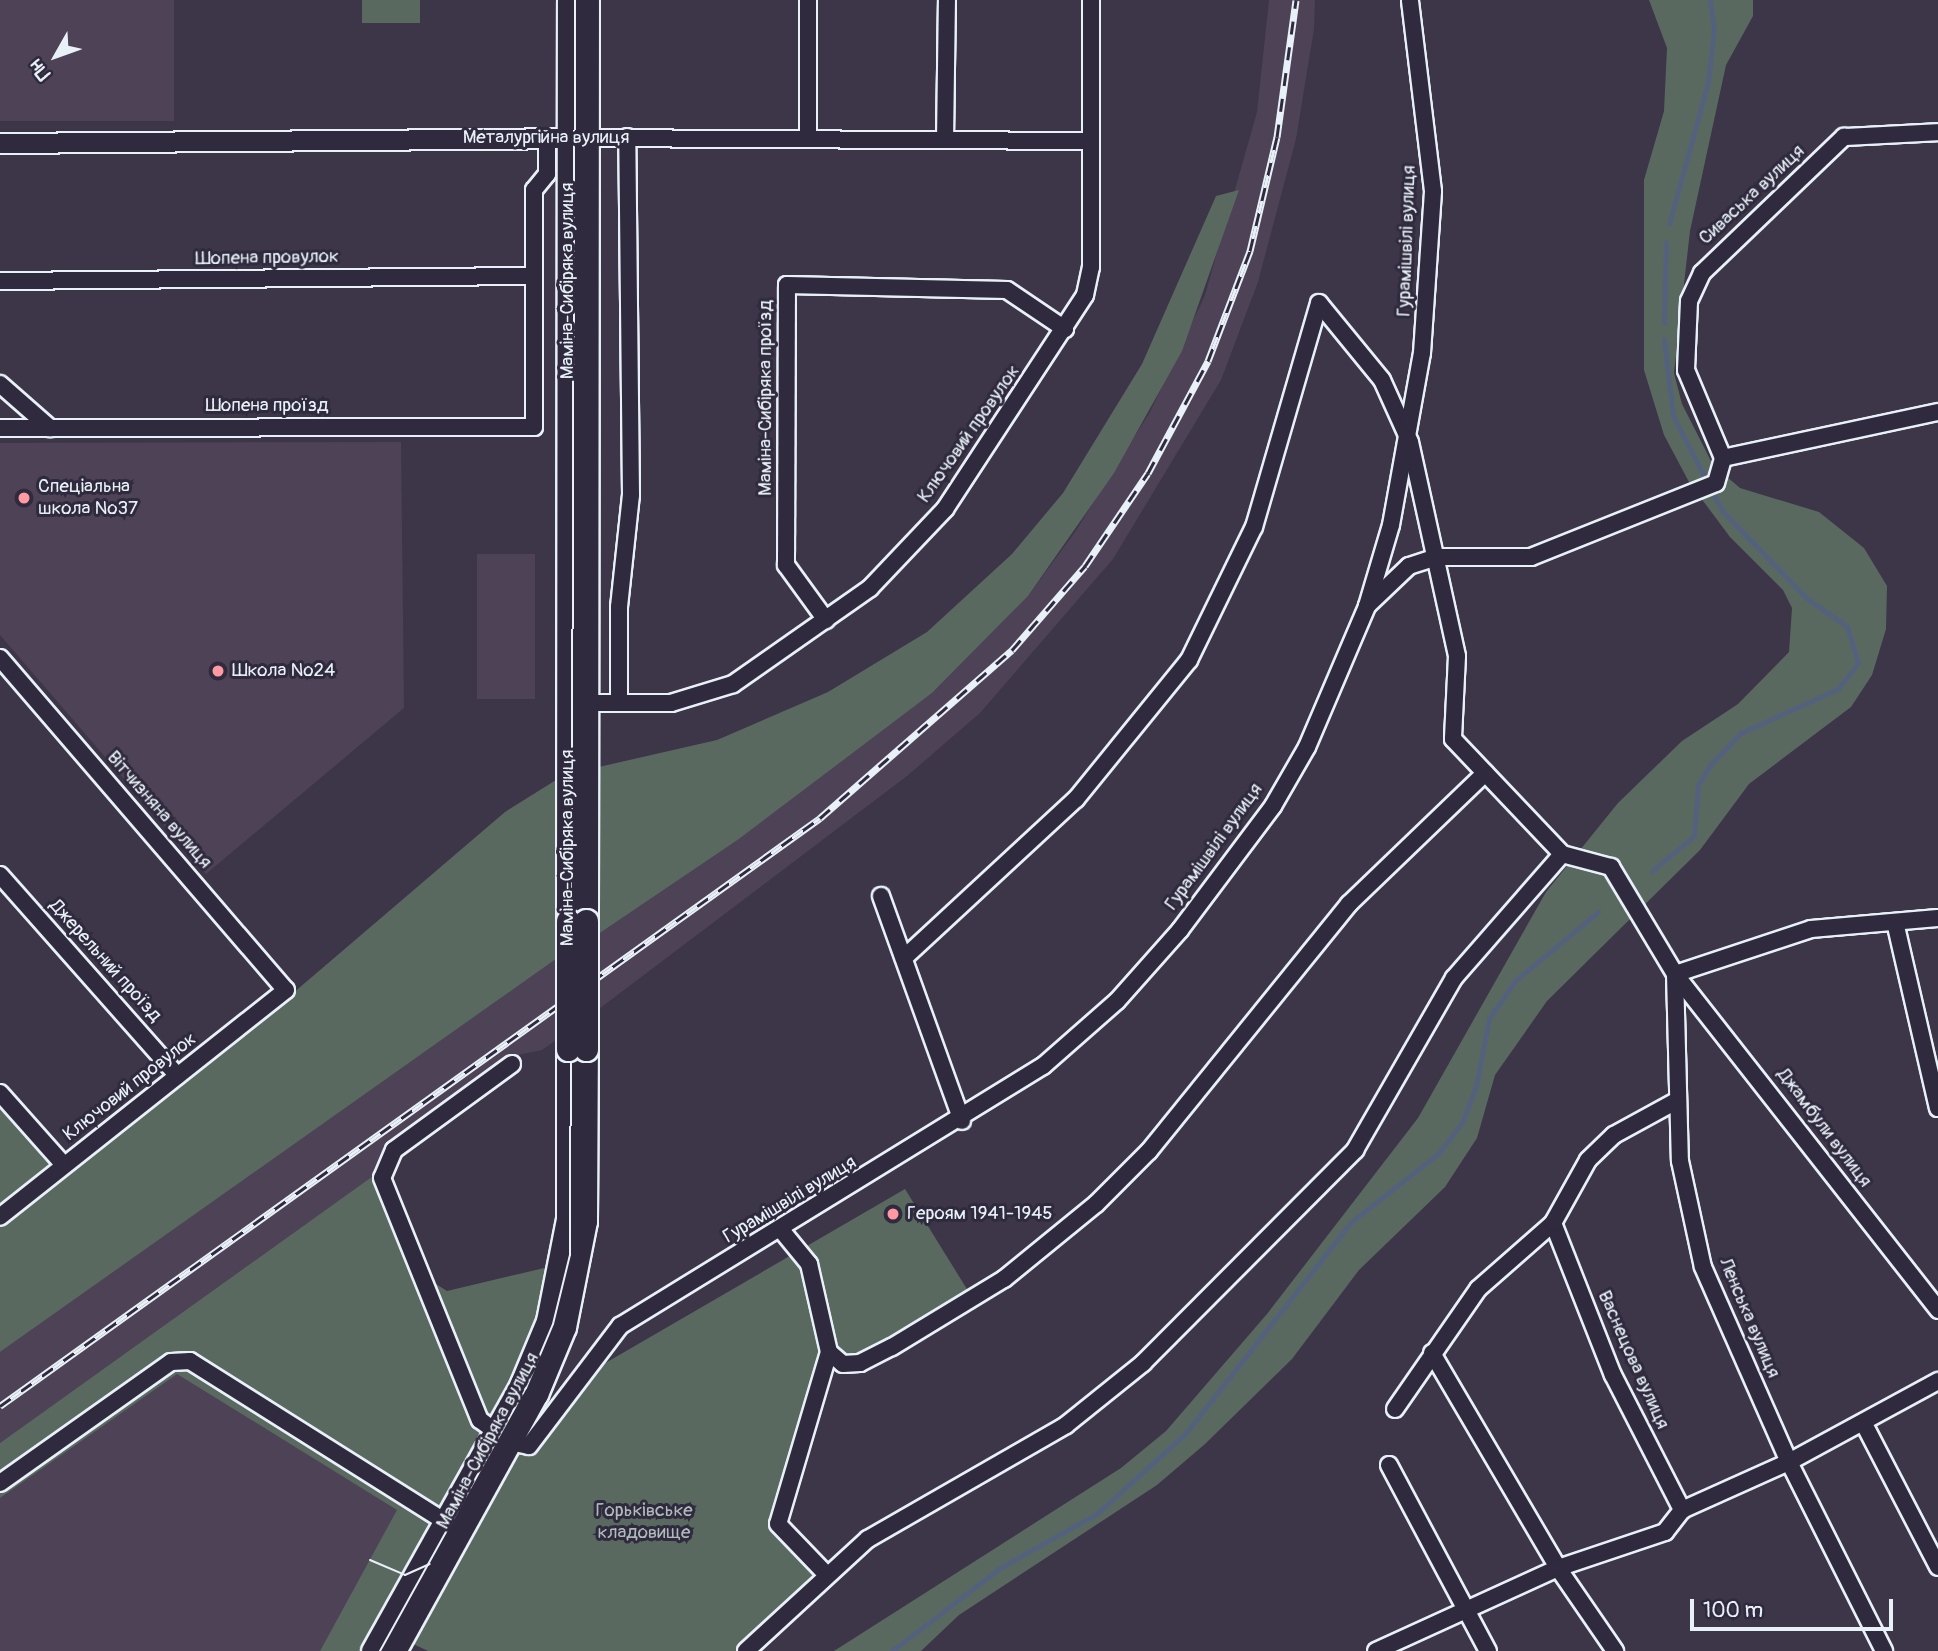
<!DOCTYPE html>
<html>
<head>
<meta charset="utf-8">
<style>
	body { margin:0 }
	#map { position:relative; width:1938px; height:1651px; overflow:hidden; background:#3d3548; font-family:Pangolin,sans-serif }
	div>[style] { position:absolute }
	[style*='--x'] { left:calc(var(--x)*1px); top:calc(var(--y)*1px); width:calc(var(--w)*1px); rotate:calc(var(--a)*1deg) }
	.built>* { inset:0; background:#4e4256; transform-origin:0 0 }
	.green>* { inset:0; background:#5a6960; transform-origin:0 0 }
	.stream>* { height:4.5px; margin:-2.25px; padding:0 2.25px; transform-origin:2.25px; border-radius:2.25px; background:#54617d }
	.roads { filter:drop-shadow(2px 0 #e8f1f8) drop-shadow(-2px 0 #e8f1f8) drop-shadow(0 2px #e8f1f8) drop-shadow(0 -2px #e8f1f8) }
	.minor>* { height:16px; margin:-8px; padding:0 8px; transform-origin:8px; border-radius:8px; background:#2f2a3d }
	.tertiary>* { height:19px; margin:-9.5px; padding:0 9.5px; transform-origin:9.5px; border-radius:9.5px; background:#2f2a3d }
	.secondary>* { height:23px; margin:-11.5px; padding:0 11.5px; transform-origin:11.5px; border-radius:11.5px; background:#2f2a3d }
	.tram>* { height:2px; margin:-1px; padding:0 1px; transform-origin:1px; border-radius:1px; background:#e8f1f8 }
	.rail>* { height:7px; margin-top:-3.5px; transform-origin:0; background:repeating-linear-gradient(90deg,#2f2a3d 0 13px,#e8f1f8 0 26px); box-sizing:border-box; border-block:2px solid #e8f1f8 }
	.bridges { filter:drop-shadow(2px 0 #e8f1f8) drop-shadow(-2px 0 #e8f1f8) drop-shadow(0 2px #e8f1f8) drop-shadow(0 -2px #e8f1f8) }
	.secondary-bridge>* { height:23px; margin:-11.5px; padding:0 11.5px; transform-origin:11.5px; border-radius:11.5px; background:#2f2a3d }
	.dots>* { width:19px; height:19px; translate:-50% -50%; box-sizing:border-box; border:4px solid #2f2a3d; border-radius:50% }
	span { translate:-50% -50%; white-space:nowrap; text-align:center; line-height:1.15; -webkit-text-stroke:6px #2f2a3d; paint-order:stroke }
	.street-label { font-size:19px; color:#e8f1f8 }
	.poi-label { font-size:19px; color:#e8f1f8 }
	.left { translate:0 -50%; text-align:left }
	.park-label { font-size:19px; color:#afbbbb }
	.north { position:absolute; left:21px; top:21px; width:70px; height:70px; -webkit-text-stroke:5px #2f2a3d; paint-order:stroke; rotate:230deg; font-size:19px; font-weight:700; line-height:28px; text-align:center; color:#e8f1f8 }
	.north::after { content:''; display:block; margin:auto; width:24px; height:32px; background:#e8f1f8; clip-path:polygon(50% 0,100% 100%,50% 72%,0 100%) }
	.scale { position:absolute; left:1690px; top:1599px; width:203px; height:32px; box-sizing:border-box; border:4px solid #e8f1f8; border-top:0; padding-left:9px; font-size:21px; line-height:24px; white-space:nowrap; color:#e8f1f8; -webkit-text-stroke:5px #2f2a3d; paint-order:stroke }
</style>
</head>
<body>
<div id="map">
	<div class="built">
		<div style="left:0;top:0;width:174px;height:121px"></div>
		<div style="clip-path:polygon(1269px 0,1315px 0,1314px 29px,1296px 139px,1258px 282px,1221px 380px,1113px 559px,980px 713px,907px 776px,591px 1015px,591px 939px,739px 839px,932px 693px,1028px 596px,1075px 532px,1150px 412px,1205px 295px,1257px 112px)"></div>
		<div style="clip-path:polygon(401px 442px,404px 708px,206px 874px,0 635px,0 443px)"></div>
		<div style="left:477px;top:554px;width:58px;height:145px"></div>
		<div style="clip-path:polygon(563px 954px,563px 1035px,542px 1050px,518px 1055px,391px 1147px,380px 1171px,0 1443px,0 1352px)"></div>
		<div style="clip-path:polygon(176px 1373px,398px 1510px,320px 1651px,0 1651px,0 1498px)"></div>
	</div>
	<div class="green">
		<div style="left:362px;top:0;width:58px;height:23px"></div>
		<div style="clip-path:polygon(1649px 0,1753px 0,1753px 16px,1726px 65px,1690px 231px,1674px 373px,1682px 404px,1713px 465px,1740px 488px,1819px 512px,1864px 548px,1887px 586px,1886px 629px,1872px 675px,1851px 707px,1749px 784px,1700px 850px,1547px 1001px,1495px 1075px,1477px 1138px,1445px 1187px,1359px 1270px,1292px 1359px,1205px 1444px,1157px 1485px,959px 1615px,921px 1651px,834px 1651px,1121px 1468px,1166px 1431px,1267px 1314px,1418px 1118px,1546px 892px,1618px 803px,1682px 741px,1738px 704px,1789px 652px,1792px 608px,1783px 590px,1730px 537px,1689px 482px,1664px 435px,1644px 370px,1644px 180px,1664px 111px,1667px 48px)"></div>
		<div style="clip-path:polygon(1239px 190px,1182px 351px,1114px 473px,1028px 596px,932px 693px,739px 839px,591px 939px,590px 769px,717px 740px,828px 692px,927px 632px,1012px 554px,1063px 493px,1142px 364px,1216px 196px)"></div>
		<div style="clip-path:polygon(564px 775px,563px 954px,0 1352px,0 1100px,64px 1171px,292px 994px,505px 812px)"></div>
		<div style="clip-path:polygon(380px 1171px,428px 1279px,447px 1291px,557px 1265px,531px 1352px,367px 1651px,320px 1651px,397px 1510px,177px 1374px,0 1498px,0 1443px)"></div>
		<div style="clip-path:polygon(905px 1189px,970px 1294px,859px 1358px,845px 1359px,832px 1349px,773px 1514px,817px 1573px,745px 1645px,737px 1651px,428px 1651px,411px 1643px,521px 1445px,547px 1437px,602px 1365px)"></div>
	</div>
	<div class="stream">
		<div style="--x:1669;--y:224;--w:147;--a:-74.6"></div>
		<div style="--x:1708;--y:82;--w:52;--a:-83.4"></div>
		<div style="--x:1714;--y:30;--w:30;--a:-98"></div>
		<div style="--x:1664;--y:323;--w:80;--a:-88.6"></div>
		<div style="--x:1652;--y:871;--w:55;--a:-39.8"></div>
		<div style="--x:1694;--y:836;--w:51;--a:-85.5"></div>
		<div style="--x:1698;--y:785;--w:26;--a:-58"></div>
		<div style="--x:1712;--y:763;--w:42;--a:-46"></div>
		<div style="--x:1741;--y:733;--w:107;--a:-24.4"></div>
		<div style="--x:1838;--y:689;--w:33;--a:-52"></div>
		<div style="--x:1858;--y:663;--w:38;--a:-107"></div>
		<div style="--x:1847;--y:627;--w:49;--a:-145"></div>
		<div style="--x:1807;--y:599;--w:122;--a:-134"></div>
		<div style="--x:1722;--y:511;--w:107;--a:-117.3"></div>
		<div style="--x:1673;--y:416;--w:77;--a:-96.8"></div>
		<div style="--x:892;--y:1651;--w:136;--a:-37.5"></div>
		<div style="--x:1000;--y:1568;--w:112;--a:-29.3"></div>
		<div style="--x:1098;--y:1513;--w:120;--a:-42.3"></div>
		<div style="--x:1187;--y:1432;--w:265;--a:-52"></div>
		<div style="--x:1350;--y:1223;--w:113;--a:-38.2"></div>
		<div style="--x:1439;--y:1153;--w:38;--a:-53"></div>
		<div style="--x:1462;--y:1123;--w:39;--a:-69"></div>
		<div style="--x:1476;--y:1087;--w:69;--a:-79.2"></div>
		<div style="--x:1489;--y:1019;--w:46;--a:-55.6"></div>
		<div style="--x:1515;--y:981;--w:108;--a:-39.7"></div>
	</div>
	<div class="roads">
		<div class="minor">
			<div style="--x:808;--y:0;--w:139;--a:90"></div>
			<div style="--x:586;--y:138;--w:505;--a:0.34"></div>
			<div style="--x:945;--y:140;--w:140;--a:-89.2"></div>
			<div style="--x:0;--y:281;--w:534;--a:-0.54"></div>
			<div style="--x:1319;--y:303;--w:99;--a:50.7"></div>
			<div style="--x:1382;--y:380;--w:68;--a:65.7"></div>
			<div style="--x:1410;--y:442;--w:219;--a:77.6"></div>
			<div style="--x:1457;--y:656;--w:83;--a:92.8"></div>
			<div style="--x:1453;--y:739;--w:158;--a:46.5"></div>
			<div style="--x:0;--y:384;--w:67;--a:41.3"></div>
			<div style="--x:0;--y:428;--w:534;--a:-0.11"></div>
			<div style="--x:534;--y:427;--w:237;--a:-90"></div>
			<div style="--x:534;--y:190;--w:21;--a:-51"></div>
			<div style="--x:547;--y:174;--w:36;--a:-90"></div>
			<div style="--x:1723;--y:458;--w:220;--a:-12.1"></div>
			<div style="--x:1367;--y:606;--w:58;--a:-43.6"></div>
			<div style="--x:1409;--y:566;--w:28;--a:-18"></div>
			<div style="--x:1436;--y:557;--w:95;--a:0"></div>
			<div style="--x:1531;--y:557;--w:199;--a:-21.8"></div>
			<div style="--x:1716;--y:483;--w:26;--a:-74"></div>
			<div style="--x:1723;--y:458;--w:95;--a:-112.8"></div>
			<div style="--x:1686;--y:370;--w:69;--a:-87.5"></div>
			<div style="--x:1689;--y:301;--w:31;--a:-65"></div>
			<div style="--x:1702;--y:273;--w:197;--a:-43.8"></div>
			<div style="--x:1844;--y:137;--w:94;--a:-3"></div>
			<div style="--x:826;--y:620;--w:68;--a:-126"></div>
			<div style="--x:786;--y:565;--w:280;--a:-89.8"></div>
			<div style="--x:787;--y:285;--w:220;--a:1.3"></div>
			<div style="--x:1007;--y:290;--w:70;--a:33.9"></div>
			<div style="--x:0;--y:658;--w:438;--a:49.3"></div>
			<div style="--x:286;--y:990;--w:365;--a:141.6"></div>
			<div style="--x:576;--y:703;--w:95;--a:0"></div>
			<div style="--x:671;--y:703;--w:65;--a:-17"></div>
			<div style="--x:733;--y:684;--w:167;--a:-35"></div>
			<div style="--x:870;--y:588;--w:109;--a:-46.5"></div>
			<div style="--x:945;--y:509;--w:256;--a:-56.8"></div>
			<div style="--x:1085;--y:295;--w:29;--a:-78"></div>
			<div style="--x:1091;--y:267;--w:267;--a:-90"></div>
			<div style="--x:619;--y:703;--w:96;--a:-90"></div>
			<div style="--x:619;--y:607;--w:113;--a:-83.9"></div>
			<div style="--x:631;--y:495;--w:358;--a:-90.6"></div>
			<div style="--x:1562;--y:854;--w:51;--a:14.9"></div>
			<div style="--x:1611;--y:867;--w:125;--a:59.1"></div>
			<div style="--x:1675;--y:974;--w:427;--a:51.9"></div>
			<div style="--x:0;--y:875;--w:268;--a:48.5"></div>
			<div style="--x:881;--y:896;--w:239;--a:70.2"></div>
			<div style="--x:1895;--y:922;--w:191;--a:77"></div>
			<div style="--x:904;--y:958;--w:234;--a:-42.8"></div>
			<div style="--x:1076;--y:799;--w:179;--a:-50.9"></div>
			<div style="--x:1189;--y:660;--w:148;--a:-64"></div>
			<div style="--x:1254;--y:527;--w:233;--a:-73.8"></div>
			<div style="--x:1675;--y:974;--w:187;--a:88.5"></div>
			<div style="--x:1680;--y:1161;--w:108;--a:77.8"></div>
			<div style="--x:1703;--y:1267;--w:213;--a:66.2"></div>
			<div style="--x:1789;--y:1462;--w:212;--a:63.3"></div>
			<div style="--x:1675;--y:974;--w:143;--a:-18.3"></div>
			<div style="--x:1811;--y:929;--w:127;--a:-5"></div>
			<div style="--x:512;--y:1064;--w:146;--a:143.9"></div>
			<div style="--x:394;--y:1150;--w:30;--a:113"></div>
			<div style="--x:382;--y:1178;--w:261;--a:68"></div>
			<div style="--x:480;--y:1420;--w:37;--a:36"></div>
			<div style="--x:510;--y:1442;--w:19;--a:12"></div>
			<div style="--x:529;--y:1446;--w:151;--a:-52.8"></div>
			<div style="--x:620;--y:1326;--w:497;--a:-31.6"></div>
			<div style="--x:1043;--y:1066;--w:98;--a:-41.3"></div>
			<div style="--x:1117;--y:1001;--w:95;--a:-48.4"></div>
			<div style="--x:1180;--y:930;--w:155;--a:-53.1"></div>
			<div style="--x:1273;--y:806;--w:68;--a:-60"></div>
			<div style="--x:1307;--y:747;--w:153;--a:-66.9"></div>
			<div style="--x:1367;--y:606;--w:84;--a:-73.5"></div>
			<div style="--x:1391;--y:525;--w:175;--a:-79.8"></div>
			<div style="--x:1422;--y:353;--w:162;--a:-86.1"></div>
			<div style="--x:1433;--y:191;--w:192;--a:-96.9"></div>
			<div style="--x:0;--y:1093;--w:96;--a:48.4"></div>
			<div style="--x:1553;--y:1223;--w:163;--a:68.5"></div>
			<div style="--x:1613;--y:1375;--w:152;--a:62.9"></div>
			<div style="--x:782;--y:1231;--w:43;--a:50.7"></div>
			<div style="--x:809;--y:1264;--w:90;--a:77.2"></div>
			<div style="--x:829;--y:1352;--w:179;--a:106.5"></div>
			<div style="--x:778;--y:1524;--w:68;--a:46.2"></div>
			<div style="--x:829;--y:1352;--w:18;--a:41"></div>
			<div style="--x:843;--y:1364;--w:17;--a:-3"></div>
			<div style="--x:860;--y:1363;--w:36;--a:-27"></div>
			<div style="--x:892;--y:1347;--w:131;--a:-31.3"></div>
			<div style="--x:1004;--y:1279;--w:119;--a:-39.2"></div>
			<div style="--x:1096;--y:1204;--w:75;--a:-45"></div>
			<div style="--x:1149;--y:1151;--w:318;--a:-51"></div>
			<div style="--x:1349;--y:904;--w:189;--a:-43.9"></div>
			<div style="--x:1432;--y:1353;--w:249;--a:59.6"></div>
			<div style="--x:1558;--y:1568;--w:101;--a:55.5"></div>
			<div style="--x:1395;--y:1409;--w:146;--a:-55.3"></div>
			<div style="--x:1478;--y:1289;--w:100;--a:-41.3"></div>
			<div style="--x:1553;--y:1223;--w:72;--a:-60.9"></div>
			<div style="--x:1588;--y:1160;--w:36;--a:-44"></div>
			<div style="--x:1614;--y:1135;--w:73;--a:-28.7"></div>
			<div style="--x:1864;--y:1424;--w:161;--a:62.6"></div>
			<div style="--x:1389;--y:1465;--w:211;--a:62"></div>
			<div style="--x:0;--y:1483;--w:209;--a:-35.3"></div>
			<div style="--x:171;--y:1362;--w:19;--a:-3"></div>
			<div style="--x:190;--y:1361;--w:312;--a:32.2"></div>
			<div style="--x:746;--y:1651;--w:166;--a:-42.6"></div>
			<div style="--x:868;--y:1539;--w:228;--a:-29.9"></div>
			<div style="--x:1066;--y:1425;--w:99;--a:-38.8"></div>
			<div style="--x:1143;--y:1363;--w:301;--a:-45.1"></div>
			<div style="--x:1355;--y:1150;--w:198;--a:-60.1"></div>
			<div style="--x:1454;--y:978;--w:164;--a:-48.9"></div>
			<div style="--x:1376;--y:1651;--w:200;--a:-24.5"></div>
			<div style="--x:1558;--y:1568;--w:113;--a:-18.6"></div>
			<div style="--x:1665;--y:1532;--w:28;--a:-52"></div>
			<div style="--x:1682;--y:1510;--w:117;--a:-24.2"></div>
			<div style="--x:1789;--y:1462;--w:170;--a:-28.5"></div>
		</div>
		<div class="tertiary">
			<div style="--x:0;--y:143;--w:583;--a:-0.49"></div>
		</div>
		<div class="secondary">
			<div style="--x:568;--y:921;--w:921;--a:-89.94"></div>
			<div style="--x:586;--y:921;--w:921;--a:-89.94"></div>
			<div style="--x:373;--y:1651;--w:304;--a:-60.8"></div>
			<div style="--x:521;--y:1386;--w:70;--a:-67.4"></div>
			<div style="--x:548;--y:1321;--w:104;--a:-78.9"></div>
			<div style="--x:568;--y:1219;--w:170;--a:-90"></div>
			<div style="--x:394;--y:1651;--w:294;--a:-61.1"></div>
			<div style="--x:536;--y:1394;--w:73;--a:-67.3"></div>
			<div style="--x:564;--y:1327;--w:108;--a:-78.8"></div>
			<div style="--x:585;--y:1221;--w:172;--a:-89.7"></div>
		</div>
	</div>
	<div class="tram">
		<div style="--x:370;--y:1560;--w:38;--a:23"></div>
		<div style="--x:405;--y:1575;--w:27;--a:-24"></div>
		<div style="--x:380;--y:1651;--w:301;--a:-61"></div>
		<div style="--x:526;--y:1388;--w:69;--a:-67.1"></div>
		<div style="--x:553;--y:1324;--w:71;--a:-76.2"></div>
		<div style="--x:570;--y:1255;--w:1255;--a:-89.77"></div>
	</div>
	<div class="rail">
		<div style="--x:0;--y:1406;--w:1009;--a:-35.64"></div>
		<div style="--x:820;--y:818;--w:255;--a:-41.2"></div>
		<div style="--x:1012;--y:650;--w:111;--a:-49"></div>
		<div style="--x:1085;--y:566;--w:112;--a:-55.9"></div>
		<div style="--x:1148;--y:473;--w:127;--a:-61.8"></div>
		<div style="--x:1208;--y:361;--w:118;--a:-69.1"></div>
		<div style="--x:1250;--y:251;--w:117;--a:-76.7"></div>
		<div style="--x:1277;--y:137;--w:138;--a:-82.1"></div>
	</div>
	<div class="bridges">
		<div class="secondary-bridge">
			<div style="--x:568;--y:1049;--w:128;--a:-90"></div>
			<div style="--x:586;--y:1049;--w:128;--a:-90"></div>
		</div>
	</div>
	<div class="dots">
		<div style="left:24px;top:498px;background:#ff9aa2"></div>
		<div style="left:218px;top:671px;background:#ff9aa2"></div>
		<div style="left:893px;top:1214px;background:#ff9aa2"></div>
	</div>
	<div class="street-label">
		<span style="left:546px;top:138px">Металургійна вулиця</span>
		<span style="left:1752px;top:195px;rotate:-43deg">Сиваська вулиця</span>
		<span style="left:1407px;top:241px;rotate:-88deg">Гурамішвілі вулиця</span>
		<span style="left:267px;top:258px;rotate:-1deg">Шопена провулок</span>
		<span style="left:568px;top:281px;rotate:-90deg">Маміна-Сибіряка вулиця</span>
		<span style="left:766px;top:398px;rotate:-90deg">Маміна-Сибіряка проїзд</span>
		<span style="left:267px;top:406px">Шопена проїзд</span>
		<span style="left:969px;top:434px;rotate:-55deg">Ключовий провулок</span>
		<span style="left:159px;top:810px;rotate:49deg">Вітчизняна вулиця</span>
		<span style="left:1214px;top:847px;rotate:-54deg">Гурамішвілі вулиця</span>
		<span style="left:568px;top:848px;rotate:-90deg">Маміна-Сибіряка вулиця</span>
		<span style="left:105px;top:961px;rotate:48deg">Джерельний проїзд</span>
		<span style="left:130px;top:1087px;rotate:-38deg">Ключовий провулок</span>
		<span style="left:1824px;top:1128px;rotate:53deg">Джамбули вулиця</span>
		<span style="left:790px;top:1200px;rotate:-31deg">Гурамішвілі вулиця</span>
		<span style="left:1749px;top:1318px;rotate:67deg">Ленська вулиця</span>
		<span style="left:1633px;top:1360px;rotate:66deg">Васнецова вулиця</span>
		<span style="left:488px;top:1441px;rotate:-62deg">Маміна-Сибіряка вулиця</span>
	</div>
	<div class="poi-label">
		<span class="left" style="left:38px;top:498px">Спеціальна<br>школа №37</span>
		<span class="left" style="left:232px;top:671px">Школа №24</span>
		<span class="left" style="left:907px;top:1214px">Героям 1941-1945</span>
	</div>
	<div class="park-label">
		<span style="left:644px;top:1522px">Горьківське<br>кладовище</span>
	</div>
	<div class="north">Пн</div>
	<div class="scale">100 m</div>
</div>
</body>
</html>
